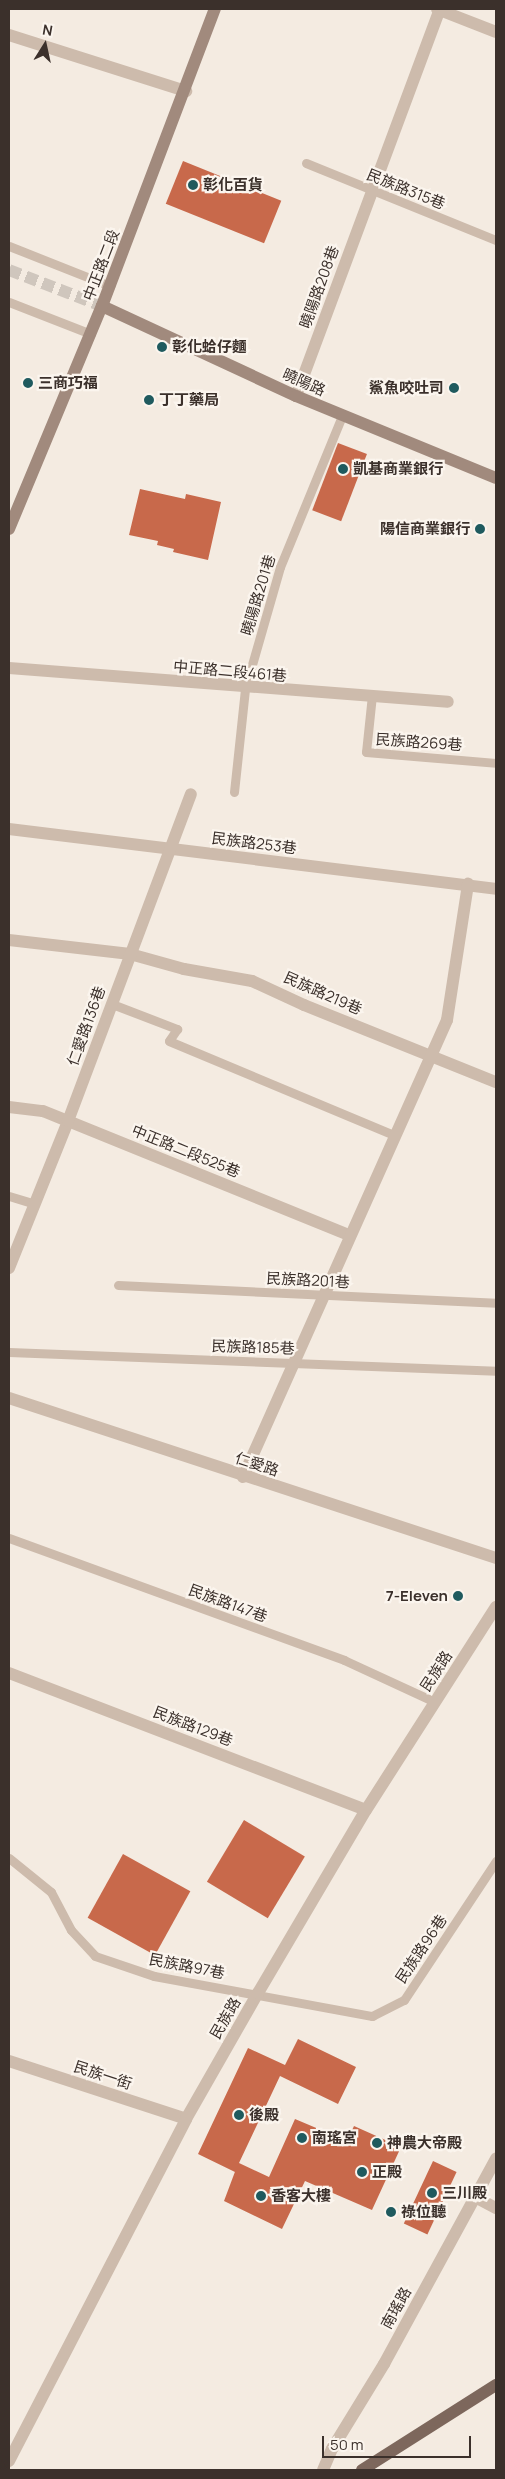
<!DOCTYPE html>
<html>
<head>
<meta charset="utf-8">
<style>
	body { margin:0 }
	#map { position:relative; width:505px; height:2479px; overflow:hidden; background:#f4ebe1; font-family:Manrope,"Noto Sans TC",sans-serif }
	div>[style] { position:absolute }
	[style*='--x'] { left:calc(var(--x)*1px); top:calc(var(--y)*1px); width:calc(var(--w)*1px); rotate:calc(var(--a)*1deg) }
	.building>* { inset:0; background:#c8694b; transform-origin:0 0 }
	.secondary-tunnel>* { height:12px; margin-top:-6px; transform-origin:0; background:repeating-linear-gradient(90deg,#cfc6bd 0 12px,transparent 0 18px) }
	.lane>* { height:9px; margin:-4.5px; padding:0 4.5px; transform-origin:4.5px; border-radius:4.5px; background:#cdbbac }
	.street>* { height:12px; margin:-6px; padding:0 6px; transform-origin:6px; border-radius:6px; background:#cdbbac }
	.secondary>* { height:12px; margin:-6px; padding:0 6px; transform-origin:6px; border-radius:6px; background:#a18a7d }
	.primary>* { height:12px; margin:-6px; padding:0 6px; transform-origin:6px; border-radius:6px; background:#7d675c }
	.dots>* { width:14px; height:14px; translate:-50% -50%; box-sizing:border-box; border:2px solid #fbf5ee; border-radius:50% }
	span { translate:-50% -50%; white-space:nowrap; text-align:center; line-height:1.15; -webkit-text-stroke:4.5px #fbf5ee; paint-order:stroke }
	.poi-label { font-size:15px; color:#3b302b; font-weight:700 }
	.left { translate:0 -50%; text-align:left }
	.right { translate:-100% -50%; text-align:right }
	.street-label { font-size:15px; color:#3b302b }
	.frame { position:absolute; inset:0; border:10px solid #3b302b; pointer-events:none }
	.north { position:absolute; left:20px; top:20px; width:50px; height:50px; -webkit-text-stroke:4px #fbf5ee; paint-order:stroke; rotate:10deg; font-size:14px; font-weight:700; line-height:20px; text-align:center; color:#3b302b }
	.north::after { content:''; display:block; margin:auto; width:18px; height:22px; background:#3b302b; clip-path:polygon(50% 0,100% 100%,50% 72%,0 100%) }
	.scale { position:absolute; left:322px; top:2436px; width:149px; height:22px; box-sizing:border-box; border:2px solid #3b302b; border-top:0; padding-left:6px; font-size:15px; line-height:18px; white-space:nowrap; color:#3b302b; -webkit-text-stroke:4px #fbf5ee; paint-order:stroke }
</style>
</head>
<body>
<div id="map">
	<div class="building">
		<div style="left:183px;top:161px;width:106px;height:46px;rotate:22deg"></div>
		<div style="left:338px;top:443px;width:31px;height:72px;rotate:21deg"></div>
		<div style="clip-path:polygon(140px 489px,185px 499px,186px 494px,221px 502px,208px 560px,173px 552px,174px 549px,157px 545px,158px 541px,129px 535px)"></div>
		<div style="left:244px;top:1820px;width:71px;height:72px;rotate:31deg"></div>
		<div style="left:123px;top:1854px;width:77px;height:73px;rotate:29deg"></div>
		<div style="clip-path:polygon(298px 2039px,356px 2067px,338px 2104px,280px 2076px,239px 2163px,269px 2177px,295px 2119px,347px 2141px,354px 2126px,401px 2147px,372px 2210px,305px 2181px,282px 2229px,224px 2201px,236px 2169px,235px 2172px,198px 2154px,248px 2048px,285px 2065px)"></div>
		<div style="left:433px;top:2161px;width:26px;height:69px;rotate:25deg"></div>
	</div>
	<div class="secondary-tunnel">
		<div style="--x:9;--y:270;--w:100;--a:21.2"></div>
	</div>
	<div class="lane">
		<div style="--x:306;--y:163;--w:205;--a:22.1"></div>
		<div style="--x:9;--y:246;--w:109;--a:21.6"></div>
		<div style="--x:9;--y:302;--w:88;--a:21.3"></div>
		<div style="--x:372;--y:695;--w:57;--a:96"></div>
		<div style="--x:366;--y:752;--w:130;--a:4.8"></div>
		<div style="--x:234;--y:792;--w:104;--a:-83.9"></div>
		<div style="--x:245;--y:689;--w:127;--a:-74"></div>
		<div style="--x:280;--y:567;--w:163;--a:-67.7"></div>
		<div style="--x:112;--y:1004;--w:70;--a:21"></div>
		<div style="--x:177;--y:1029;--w:14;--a:124"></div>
		<div style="--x:169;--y:1041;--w:244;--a:22.7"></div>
		<div style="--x:9;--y:1196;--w:27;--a:17"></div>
		<div style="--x:118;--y:1285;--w:378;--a:2.7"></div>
		<div style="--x:9;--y:1352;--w:487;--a:2.2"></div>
		<div style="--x:9;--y:1538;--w:357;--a:20"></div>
		<div style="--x:344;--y:1660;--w:100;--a:24.8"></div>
		<div style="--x:9;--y:1858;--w:54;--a:39"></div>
		<div style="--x:51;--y:1892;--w:43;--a:62.2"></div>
		<div style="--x:71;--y:1930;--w:35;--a:47"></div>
		<div style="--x:95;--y:1956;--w:62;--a:18.7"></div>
		<div style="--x:154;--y:1976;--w:222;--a:10.4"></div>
		<div style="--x:372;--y:2016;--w:36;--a:-27"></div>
		<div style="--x:404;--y:2000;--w:167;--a:-56.5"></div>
	</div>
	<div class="street">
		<div style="--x:437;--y:9;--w:63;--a:21.3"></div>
		<div style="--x:9;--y:35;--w:186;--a:17.6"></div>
		<div style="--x:296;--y:396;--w:413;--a:-69.6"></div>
		<div style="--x:9;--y:668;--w:440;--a:4.4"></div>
		<div style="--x:9;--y:829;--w:491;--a:7"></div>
		<div style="--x:9;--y:940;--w:122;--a:6.6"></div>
		<div style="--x:130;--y:954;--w:56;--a:15.5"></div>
		<div style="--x:184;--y:969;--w:69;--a:10"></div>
		<div style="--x:252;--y:981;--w:57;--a:24.8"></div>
		<div style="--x:304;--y:1005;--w:207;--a:21.9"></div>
		<div style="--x:9;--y:1107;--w:34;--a:7"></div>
		<div style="--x:43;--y:1111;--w:27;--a:22"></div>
		<div style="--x:68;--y:1121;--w:303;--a:22.1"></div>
		<div style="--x:9;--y:1268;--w:158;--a:-68.1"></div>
		<div style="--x:68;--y:1121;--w:349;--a:-69.4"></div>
		<div style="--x:9;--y:1398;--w:513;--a:18.19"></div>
		<div style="--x:243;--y:1477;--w:500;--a:-65.94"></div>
		<div style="--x:447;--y:1020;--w:138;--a:-81.2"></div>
		<div style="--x:9;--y:1673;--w:382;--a:21"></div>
		<div style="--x:9;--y:2061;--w:186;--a:18.1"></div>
		<div style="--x:475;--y:2197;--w:24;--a:28"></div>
		<div style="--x:9;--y:2461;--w:385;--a:-62.6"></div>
		<div style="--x:186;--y:2119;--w:145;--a:-60.3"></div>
		<div style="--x:258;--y:1993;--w:212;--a:-59.5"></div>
		<div style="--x:366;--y:1810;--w:241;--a:-57.4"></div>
		<div style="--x:323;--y:2470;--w:23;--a:-67"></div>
		<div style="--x:332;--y:2449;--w:100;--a:-58.5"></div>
		<div style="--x:384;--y:2364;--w:234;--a:-61.4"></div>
	</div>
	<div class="secondary">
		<div style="--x:102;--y:306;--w:214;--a:24.9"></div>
		<div style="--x:296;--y:396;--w:216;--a:22.3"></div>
		<div style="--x:9;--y:529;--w:242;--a:-67.4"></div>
		<div style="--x:102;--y:306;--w:318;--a:-69.2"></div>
	</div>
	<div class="primary">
		<div style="--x:362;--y:2470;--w:159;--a:-32.4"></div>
	</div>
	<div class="dots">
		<div style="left:193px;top:185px;background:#1f5a5e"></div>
		<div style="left:162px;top:347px;background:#1f5a5e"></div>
		<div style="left:28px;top:383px;background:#1f5a5e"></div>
		<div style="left:454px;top:388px;background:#1f5a5e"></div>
		<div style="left:149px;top:400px;background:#1f5a5e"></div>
		<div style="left:343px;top:469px;background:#1f5a5e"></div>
		<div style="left:480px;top:529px;background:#1f5a5e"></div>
		<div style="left:458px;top:1596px;background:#1f5a5e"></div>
		<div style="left:239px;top:2115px;background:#1f5a5e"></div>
		<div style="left:302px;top:2138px;background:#1f5a5e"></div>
		<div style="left:377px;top:2143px;background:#1f5a5e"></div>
		<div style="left:362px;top:2172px;background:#1f5a5e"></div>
		<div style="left:432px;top:2193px;background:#1f5a5e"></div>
		<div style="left:261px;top:2196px;background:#1f5a5e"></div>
		<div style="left:391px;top:2212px;background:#1f5a5e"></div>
	</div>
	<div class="poi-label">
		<span class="left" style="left:203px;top:185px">彰化百貨</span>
		<span class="left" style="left:172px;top:347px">彰化蛤仔麵</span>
		<span class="left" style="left:38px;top:383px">三商巧福</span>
		<span class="right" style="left:444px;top:388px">鯊魚咬吐司</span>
		<span class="left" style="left:159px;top:400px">丁丁藥局</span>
		<span class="left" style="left:353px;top:469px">凱基商業銀行</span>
		<span class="right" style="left:470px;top:529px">陽信商業銀行</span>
		<span class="right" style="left:448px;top:1596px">7-Eleven</span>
		<span class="left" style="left:249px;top:2115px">後殿</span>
		<span class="left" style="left:312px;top:2138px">南瑤宮</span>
		<span class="left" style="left:387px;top:2143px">神農大帝殿</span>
		<span class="left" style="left:372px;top:2172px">正殿</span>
		<span class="left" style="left:442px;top:2193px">三川殿</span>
		<span class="left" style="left:271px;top:2196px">香客大樓</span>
		<span class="left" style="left:401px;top:2212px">祿位聽</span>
	</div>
	<div class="street-label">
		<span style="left:406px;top:189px;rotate:22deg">民族路315巷</span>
		<span style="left:101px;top:265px;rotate:-69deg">中正路二段</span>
		<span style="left:319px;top:287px;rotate:-70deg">曉陽路208巷</span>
		<span style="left:304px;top:382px;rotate:24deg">曉陽路</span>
		<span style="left:258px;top:595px;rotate:-73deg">曉陽路201巷</span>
		<span style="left:230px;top:671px;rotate:5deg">中正路二段461巷</span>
		<span style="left:419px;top:742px;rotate:4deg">民族路269巷</span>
		<span style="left:254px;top:843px;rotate:7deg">民族路253巷</span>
		<span style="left:323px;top:993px;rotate:24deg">民族路219巷</span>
		<span style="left:86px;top:1026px;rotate:-70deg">仁愛路136巷</span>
		<span style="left:186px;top:1151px;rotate:22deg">中正路二段525巷</span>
		<span style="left:308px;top:1280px;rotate:3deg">民族路201巷</span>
		<span style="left:253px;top:1347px;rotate:2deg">民族路185巷</span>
		<span style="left:257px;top:1464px;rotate:18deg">仁愛路</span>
		<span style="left:228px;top:1603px;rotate:20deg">民族路147巷</span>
		<span style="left:436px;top:1671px;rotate:-57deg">民族路</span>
		<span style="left:193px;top:1726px;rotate:21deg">民族路129巷</span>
		<span style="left:421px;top:1949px;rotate:-56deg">民族路96巷</span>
		<span style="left:187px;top:1966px;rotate:11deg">民族路97巷</span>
		<span style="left:225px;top:2018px;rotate:-60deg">民族路</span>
		<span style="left:103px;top:2075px;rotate:18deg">民族一街</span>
		<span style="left:396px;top:2308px;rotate:-61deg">南瑤路</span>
	</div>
	<div class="frame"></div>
	<div class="north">N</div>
	<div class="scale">50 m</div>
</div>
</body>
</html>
